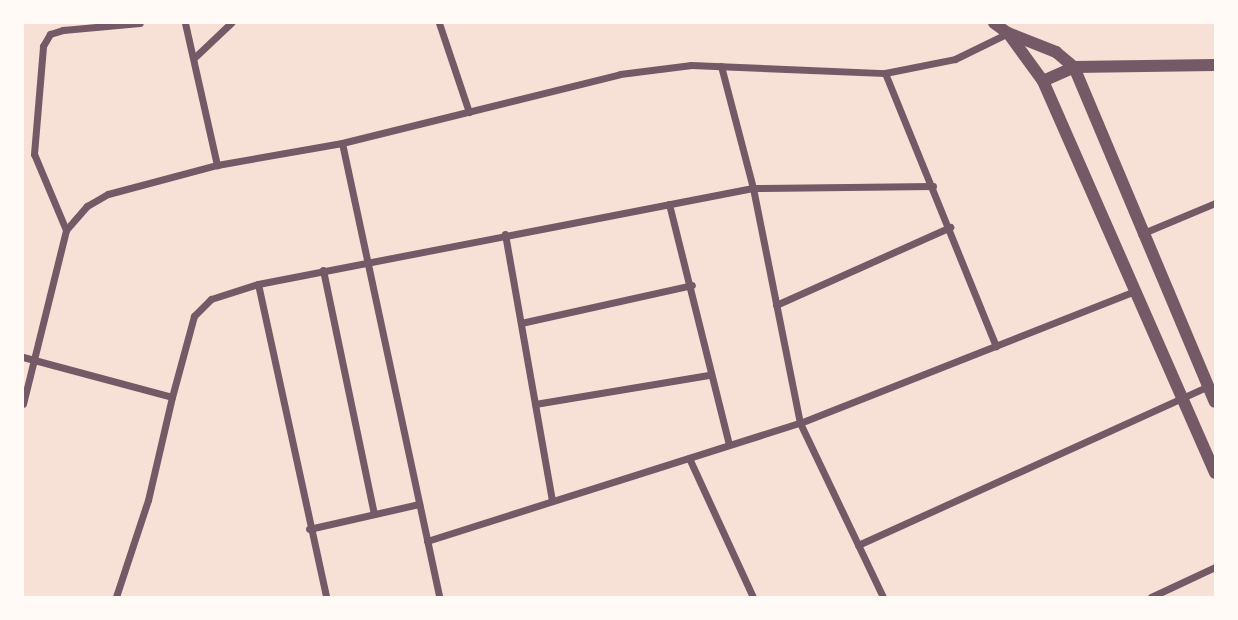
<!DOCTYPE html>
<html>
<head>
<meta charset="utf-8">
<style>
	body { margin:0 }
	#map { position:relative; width:1238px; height:620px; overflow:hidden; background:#f7e1d7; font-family:"Sofia Sans Condensed",sans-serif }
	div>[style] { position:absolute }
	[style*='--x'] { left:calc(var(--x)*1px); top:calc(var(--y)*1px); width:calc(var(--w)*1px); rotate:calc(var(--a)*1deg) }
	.minor>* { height:7px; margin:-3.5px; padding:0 3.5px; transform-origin:3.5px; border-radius:3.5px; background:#755966 }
	.tertiary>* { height:12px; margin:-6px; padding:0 6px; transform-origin:6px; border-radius:6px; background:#755966 }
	span { translate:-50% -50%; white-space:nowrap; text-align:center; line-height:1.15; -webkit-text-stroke:7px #fffaf5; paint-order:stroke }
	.frame { position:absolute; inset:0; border:24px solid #fffaf5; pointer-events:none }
</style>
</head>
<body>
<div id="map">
	<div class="minor">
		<div style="--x:185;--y:23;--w:146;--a:77.3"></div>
		<div style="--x:217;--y:165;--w:127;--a:-10"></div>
		<div style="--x:342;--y:143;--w:286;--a:-13.9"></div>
		<div style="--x:620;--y:74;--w:72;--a:-7.2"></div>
		<div style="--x:691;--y:65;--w:194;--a:2.4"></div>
		<div style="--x:885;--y:73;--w:71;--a:-11.3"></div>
		<div style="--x:955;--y:59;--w:59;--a:-26.1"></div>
		<div style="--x:439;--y:23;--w:94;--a:71.4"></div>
		<div style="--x:195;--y:57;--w:50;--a:-43.4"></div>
		<div style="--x:721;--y:66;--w:126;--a:75.3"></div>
		<div style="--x:753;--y:188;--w:240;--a:78.7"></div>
		<div style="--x:800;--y:423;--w:193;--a:64.5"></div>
		<div style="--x:885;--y:73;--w:295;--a:67.9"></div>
		<div style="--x:342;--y:143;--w:464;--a:77.9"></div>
		<div style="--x:669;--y:204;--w:248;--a:76"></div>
		<div style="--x:66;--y:230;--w:82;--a:-112.8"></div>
		<div style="--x:34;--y:154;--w:108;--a:-85.2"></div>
		<div style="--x:43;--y:46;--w:14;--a:-60"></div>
		<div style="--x:50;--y:34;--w:14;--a:-17"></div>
		<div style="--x:63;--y:30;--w:77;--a:-5.2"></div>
		<div style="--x:505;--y:234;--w:271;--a:80"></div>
		<div style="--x:1141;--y:234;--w:80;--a:-22.7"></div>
		<div style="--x:323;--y:270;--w:249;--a:78.2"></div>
		<div style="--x:258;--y:284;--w:320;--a:77.7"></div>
		<div style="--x:776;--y:305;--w:191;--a:-24.1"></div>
		<div style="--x:521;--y:323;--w:175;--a:-12.5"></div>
		<div style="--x:23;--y:357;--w:154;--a:15"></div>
		<div style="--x:172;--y:397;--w:106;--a:103.1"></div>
		<div style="--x:148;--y:500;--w:102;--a:108.3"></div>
		<div style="--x:172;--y:397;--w:84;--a:-74.8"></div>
		<div style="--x:194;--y:316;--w:24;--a:-45"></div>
		<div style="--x:211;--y:299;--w:49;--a:-17.7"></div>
		<div style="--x:258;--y:284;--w:504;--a:-10.98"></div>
		<div style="--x:753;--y:188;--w:180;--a:-0.6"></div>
		<div style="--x:23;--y:404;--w:179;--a:-76.1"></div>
		<div style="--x:66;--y:230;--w:32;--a:-49"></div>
		<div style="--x:87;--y:206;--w:24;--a:-30"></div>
		<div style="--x:108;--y:194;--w:113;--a:-14.9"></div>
		<div style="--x:535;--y:404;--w:176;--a:-9.5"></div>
		<div style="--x:689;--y:458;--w:153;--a:65.3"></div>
		<div style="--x:309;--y:529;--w:113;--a:-12.8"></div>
		<div style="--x:427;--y:541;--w:391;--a:-17.6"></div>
		<div style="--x:800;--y:423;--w:360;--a:-21.5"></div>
		<div style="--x:858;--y:545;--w:384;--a:-24.4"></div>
		<div style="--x:1151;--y:597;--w:71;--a:-25.1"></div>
	</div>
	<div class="tertiary">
		<div style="--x:994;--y:23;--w:17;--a:36"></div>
		<div style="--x:1008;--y:33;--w:59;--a:53.9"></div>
		<div style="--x:1043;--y:81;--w:428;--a:66.3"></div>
		<div style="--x:1008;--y:33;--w:52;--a:21.6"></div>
		<div style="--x:1056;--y:52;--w:23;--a:40"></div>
		<div style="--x:1074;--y:67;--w:363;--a:67.2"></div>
		<div style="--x:1043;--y:81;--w:34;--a:-24"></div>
		<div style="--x:1074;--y:67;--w:141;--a:-0.8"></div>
	</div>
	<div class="frame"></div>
</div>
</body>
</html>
